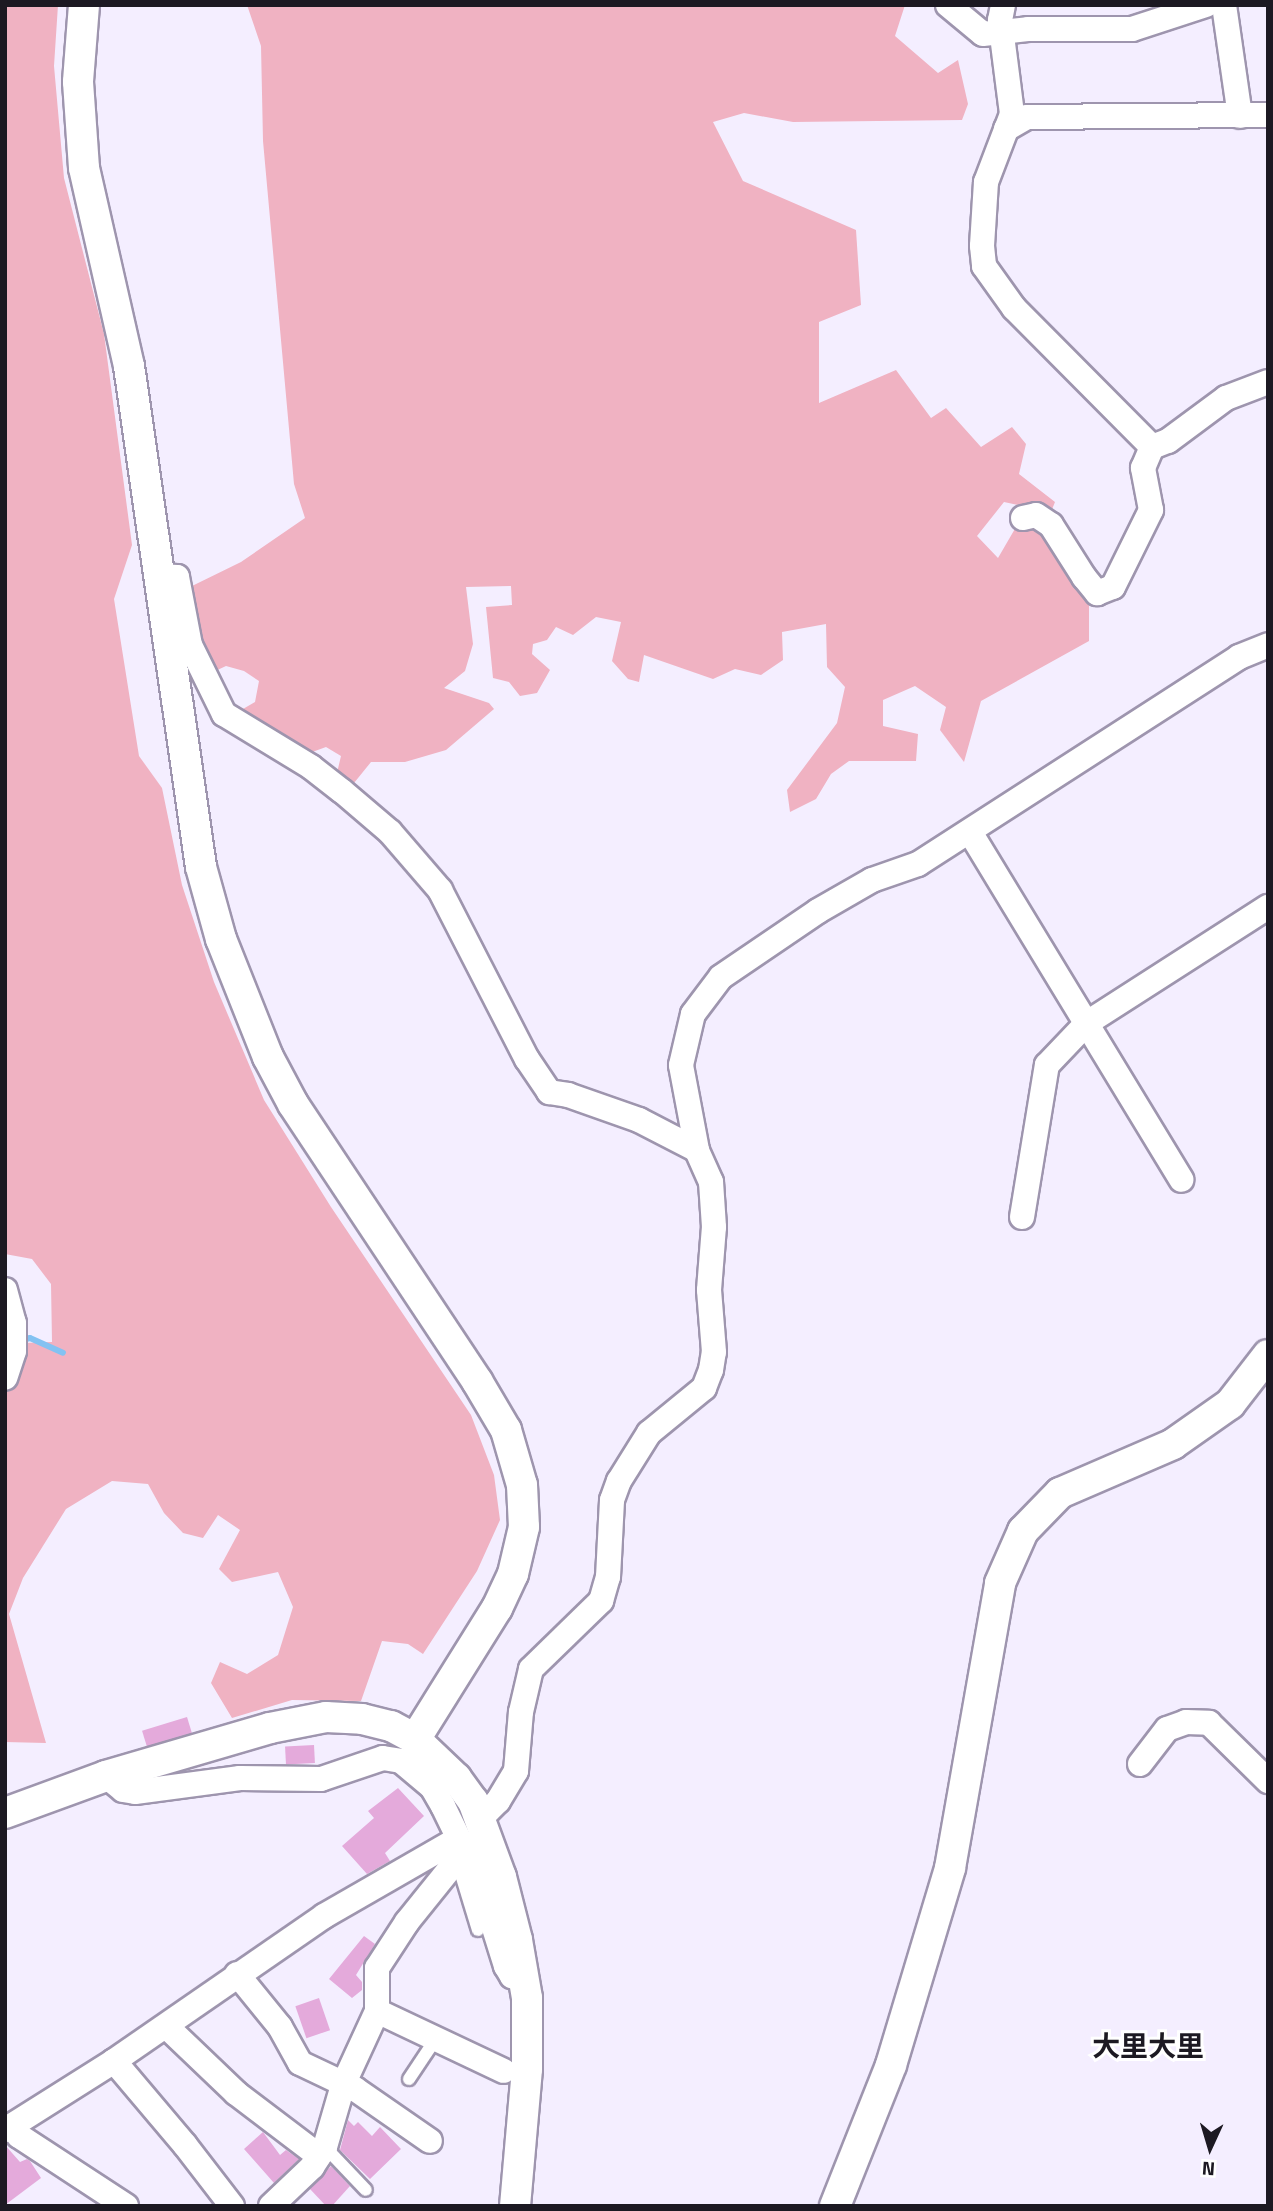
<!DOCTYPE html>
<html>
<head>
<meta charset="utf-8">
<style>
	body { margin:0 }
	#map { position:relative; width:1273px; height:2211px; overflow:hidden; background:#f4eeff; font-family:"Titillium Web","Noto Sans JP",sans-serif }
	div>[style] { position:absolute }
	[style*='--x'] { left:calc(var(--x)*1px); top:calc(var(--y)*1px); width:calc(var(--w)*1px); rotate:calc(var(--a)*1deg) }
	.green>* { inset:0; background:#f0b2c2 }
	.stream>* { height:6px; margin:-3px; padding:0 3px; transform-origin:3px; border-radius:3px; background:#83c2f2 }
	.building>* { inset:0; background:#e4aadb; transform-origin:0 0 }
	.roads { filter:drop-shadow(2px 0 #9e95ae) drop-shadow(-2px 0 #9e95ae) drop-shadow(0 2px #9e95ae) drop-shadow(0 -2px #9e95ae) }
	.service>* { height:12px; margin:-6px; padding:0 6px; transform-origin:6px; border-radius:6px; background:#fff }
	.minor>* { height:24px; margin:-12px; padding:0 12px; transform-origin:12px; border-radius:12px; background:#fff }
	.tertiary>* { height:30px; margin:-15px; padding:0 15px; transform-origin:15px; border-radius:15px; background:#fff }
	span { translate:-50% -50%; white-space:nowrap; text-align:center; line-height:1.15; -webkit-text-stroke:6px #fff; paint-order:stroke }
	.quarter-label { font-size:28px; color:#1c1922; font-weight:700 }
	.frame { position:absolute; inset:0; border:7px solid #1c1922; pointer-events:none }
	.north { position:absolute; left:1175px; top:2113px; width:70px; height:70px; -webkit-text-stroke:5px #fff; paint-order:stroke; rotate:184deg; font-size:19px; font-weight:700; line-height:28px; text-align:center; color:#1c1922 }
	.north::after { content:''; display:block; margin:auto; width:24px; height:32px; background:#1c1922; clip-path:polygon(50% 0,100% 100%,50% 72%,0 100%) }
</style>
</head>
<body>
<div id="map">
	<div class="green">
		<div style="clip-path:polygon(5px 5px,58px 5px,54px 66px,64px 178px,104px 334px,132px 545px,114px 599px,139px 756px,162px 788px,182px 885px,214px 982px,264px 1100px,331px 1207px,471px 1415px,494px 1475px,500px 1520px,477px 1571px,423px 1654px,408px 1644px,382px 1641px,361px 1701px,292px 1700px,232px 1718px,211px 1683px,220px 1662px,247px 1674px,278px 1655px,293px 1607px,278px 1572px,232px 1582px,219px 1569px,240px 1530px,218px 1515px,203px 1538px,183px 1533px,164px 1513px,148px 1484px,112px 1481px,66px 1509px,23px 1578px,9px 1614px,46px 1743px,5px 1742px,5px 1389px,22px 1343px,52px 1342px,51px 1284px,32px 1259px,5px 1254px)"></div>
		<div style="clip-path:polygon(247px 5px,905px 5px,895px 36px,938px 73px,958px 60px,968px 104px,962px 120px,793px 122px,744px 113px,713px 122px,743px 181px,856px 230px,861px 305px,819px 322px,819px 403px,896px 370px,931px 418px,946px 408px,981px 447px,1012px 427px,1026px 444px,1019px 474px,1055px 502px,1051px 512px,1004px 502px,977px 536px,998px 558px,1016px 527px,1033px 524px,1047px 531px,1089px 596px,1089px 641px,981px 701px,964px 762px,940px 730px,946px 707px,915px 686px,883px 700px,883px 726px,918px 734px,916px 761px,849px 761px,831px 774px,816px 799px,790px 812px,787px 790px,837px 723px,845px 687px,827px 667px,826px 624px,782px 632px,783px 660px,761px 675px,735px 669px,713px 679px,644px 655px,639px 682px,628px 679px,612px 661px,621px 622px,596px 617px,573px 635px,556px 627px,547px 640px,533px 644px,532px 654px,550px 670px,537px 693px,520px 696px,509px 682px,493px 678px,486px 607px,512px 605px,511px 586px,466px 587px,473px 644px,465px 671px,444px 688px,489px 703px,494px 709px,446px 750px,405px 762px,371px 762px,354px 783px,336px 777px,341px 756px,326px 747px,304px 755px,236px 713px,255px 702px,259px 681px,244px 671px,226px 666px,211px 673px,190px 603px,192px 586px,241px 562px,305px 518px,294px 484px,263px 141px,261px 46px)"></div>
	</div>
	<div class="stream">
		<div style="--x:20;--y:1341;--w:10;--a:-17"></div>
		<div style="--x:30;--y:1338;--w:36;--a:24"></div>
	</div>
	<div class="building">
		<div style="left:187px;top:1717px;width:17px;height:47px;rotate:73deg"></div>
		<div style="left:314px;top:1745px;width:18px;height:29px;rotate:87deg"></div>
		<div style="clip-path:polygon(398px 1788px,424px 1816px,385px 1853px,390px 1861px,367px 1874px,342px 1846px,374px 1818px,368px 1811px)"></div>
		<div style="clip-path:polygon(364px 1936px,375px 1944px,356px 1975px,362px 1982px,362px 1990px,352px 1998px,329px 1979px)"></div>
		<div style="left:319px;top:1998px;width:34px;height:25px;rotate:71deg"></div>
		<div style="clip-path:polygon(348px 2120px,354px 2126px,358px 2122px,372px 2136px,380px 2127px,401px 2149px,370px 2179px,340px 2150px)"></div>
		<div style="clip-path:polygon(263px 2132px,280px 2155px,286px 2150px,299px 2159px,274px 2183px,244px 2149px)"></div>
		<div style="clip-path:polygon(5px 2145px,20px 2162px,27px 2159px,30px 2161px,41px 2178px,5px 2205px)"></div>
		<div style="clip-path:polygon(331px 2166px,350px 2186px,332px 2206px,326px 2206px,310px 2189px)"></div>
	</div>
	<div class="roads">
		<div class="service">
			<div style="--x:457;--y:1861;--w:72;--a:73.1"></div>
			<div style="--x:409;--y:2079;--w:50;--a:-56.3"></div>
			<div style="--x:325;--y:2147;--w:59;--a:46.4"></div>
		</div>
		<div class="minor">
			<div style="--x:948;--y:5;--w:45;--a:39.6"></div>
			<div style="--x:983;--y:34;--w:45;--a:-6.3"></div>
			<div style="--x:1028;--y:29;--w:104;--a:0"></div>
			<div style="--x:1132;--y:29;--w:78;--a:-18"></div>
			<div style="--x:1003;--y:5;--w:15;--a:101"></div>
			<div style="--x:1000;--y:20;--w:95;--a:82.7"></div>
			<div style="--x:1012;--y:114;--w:73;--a:110.9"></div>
			<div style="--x:986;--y:182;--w:64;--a:93.6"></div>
			<div style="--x:982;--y:246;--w:20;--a:84"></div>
			<div style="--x:984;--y:266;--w:52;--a:54.5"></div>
			<div style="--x:1014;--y:308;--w:196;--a:45.2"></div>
			<div style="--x:1152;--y:447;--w:17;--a:-21"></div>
			<div style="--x:1168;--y:441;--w:72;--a:-36.6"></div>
			<div style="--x:1226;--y:398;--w:45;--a:-20.9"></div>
			<div style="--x:1224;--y:5;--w:112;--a:81.8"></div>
			<div style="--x:1006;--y:129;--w:24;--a:-30"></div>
			<div style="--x:1027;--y:117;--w:241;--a:-0.5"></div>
			<div style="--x:1023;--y:518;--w:13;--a:-13"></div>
			<div style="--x:1036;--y:515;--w:18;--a:34"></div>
			<div style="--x:1051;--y:525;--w:62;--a:57.6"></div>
			<div style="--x:1084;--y:577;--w:21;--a:51"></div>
			<div style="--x:1097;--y:593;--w:17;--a:-21"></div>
			<div style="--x:1113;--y:587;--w:86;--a:-63.7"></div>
			<div style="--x:1151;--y:510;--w:43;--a:-100.8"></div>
			<div style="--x:1143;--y:468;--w:23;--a:-67"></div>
			<div style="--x:159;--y:576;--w:18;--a:3"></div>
			<div style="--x:177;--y:577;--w:69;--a:79.2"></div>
			<div style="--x:190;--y:645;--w:77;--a:63.8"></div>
			<div style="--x:224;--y:714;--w:102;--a:31.3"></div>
			<div style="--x:311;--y:767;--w:39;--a:38"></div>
			<div style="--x:342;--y:791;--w:63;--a:40.5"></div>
			<div style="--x:390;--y:832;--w:77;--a:49.2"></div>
			<div style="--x:440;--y:890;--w:190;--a:62.8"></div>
			<div style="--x:527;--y:1059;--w:40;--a:56"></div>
			<div style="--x:549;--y:1092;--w:19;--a:9"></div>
			<div style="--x:568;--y:1095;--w:75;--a:19.4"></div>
			<div style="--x:639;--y:1120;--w:65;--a:27.3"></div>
			<div style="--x:970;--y:832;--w:407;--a:58.7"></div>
			<div style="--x:1022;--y:1217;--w:154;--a:-80.7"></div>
			<div style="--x:1047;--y:1065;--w:58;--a:-46.4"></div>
			<div style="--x:1087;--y:1023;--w:215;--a:-32.7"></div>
			<div style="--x:5;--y:1290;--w:34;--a:75"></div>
			<div style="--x:14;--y:1323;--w:28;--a:90"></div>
			<div style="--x:14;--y:1351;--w:28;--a:108"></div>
			<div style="--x:1140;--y:1764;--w:44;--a:-52.4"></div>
			<div style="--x:1167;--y:1729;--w:20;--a:-20"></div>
			<div style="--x:1186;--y:1722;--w:23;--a:2"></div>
			<div style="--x:1209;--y:1723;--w:83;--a:44.5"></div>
			<div style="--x:106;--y:1776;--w:22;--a:39"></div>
			<div style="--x:123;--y:1790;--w:12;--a:9"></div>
			<div style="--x:135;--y:1792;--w:106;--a:-7.6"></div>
			<div style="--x:240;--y:1778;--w:81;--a:0.7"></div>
			<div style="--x:321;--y:1779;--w:65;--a:-18.7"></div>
			<div style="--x:383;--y:1758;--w:18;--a:9"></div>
			<div style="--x:401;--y:1761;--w:40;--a:40"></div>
			<div style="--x:432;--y:1787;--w:22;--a:60"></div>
			<div style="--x:443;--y:1806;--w:82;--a:64.1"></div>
			<div style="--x:479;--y:1880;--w:90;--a:72.6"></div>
			<div style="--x:506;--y:1966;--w:12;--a:59"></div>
			<div style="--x:512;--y:1976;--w:12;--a:-5"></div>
			<div style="--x:481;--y:1818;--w:24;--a:-45"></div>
			<div style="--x:498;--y:1801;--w:35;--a:-59"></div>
			<div style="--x:516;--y:1771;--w:59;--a:-85.2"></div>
			<div style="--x:521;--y:1712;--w:44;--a:-76.9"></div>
			<div style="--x:531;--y:1669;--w:98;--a:-44.2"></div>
			<div style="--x:601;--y:1601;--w:25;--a:-74"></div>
			<div style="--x:608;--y:1577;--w:77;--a:-87"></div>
			<div style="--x:612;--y:1500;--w:20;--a:-70"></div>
			<div style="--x:619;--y:1481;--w:57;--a:-58"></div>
			<div style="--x:649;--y:1433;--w:71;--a:-39.3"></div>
			<div style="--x:704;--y:1388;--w:19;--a:-69"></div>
			<div style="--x:711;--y:1370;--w:18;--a:-81"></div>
			<div style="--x:714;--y:1352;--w:62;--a:-94.6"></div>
			<div style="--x:709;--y:1290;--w:63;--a:-85.5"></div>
			<div style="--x:714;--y:1227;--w:45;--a:-93.8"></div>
			<div style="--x:711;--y:1182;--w:35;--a:-114"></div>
			<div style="--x:697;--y:1150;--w:86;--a:-100.7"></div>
			<div style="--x:681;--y:1065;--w:52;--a:-76.8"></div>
			<div style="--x:693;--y:1014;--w:46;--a:-52.9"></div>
			<div style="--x:721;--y:977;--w:117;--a:-34.2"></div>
			<div style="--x:818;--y:911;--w:62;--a:-29.9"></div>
			<div style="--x:872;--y:880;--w:49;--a:-19.2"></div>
			<div style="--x:918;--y:864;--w:382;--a:-32.8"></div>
			<div style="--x:1239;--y:657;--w:31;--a:-22"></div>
			<div style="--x:237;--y:1974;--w:68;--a:50.9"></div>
			<div style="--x:280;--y:2027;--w:41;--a:60.9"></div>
			<div style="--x:300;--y:2063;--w:61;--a:25.3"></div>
			<div style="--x:355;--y:2089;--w:91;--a:34.7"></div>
			<div style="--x:377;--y:2011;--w:140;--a:25.3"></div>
			<div style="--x:166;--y:2026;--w:97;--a:43.7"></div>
			<div style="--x:236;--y:2093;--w:104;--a:37.2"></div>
			<div style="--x:114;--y:2061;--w:110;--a:49.8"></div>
			<div style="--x:185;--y:2145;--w:77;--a:52.4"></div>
			<div style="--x:12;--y:2126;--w:12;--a:55"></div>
			<div style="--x:19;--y:2136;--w:128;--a:33.2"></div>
			<div style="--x:5;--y:2130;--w:129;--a:-32.3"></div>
			<div style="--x:114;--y:2061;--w:255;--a:-34.6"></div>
			<div style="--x:324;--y:1916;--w:155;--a:-29.9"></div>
			<div style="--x:271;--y:2206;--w:57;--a:-43.6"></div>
			<div style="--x:312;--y:2167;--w:24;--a:-57"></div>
			<div style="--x:325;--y:2147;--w:65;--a:-73.8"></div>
			<div style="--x:343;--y:2085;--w:81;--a:-65.3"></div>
			<div style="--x:377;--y:2011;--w:43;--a:-90"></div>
			<div style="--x:377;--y:1968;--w:55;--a:-56.9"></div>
			<div style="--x:407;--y:1922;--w:91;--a:-51.2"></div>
		</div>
		<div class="tertiary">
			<div style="--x:84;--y:5;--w:77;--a:94.5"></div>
			<div style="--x:78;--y:82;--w:86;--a:86"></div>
			<div style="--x:84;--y:168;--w:203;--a:77.2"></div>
			<div style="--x:129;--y:366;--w:506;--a:81.82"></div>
			<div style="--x:201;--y:867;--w:75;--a:74.5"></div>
			<div style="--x:221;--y:939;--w:127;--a:68.3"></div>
			<div style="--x:268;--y:1057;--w:53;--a:62"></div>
			<div style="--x:293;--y:1104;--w:333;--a:56.4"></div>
			<div style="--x:477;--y:1381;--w:57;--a:59.4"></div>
			<div style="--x:506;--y:1430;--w:57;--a:73.8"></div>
			<div style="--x:522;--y:1485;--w:42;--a:87.3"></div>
			<div style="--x:524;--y:1527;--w:48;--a:103.2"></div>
			<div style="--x:513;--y:1574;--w:38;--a:115"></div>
			<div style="--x:497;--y:1608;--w:155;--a:122"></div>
			<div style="--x:5;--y:1813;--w:108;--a:-20.1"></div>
			<div style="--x:106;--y:1776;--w:171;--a:-16.3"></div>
			<div style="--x:270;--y:1728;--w:57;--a:-11.1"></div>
			<div style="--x:326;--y:1717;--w:36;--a:3"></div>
			<div style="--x:362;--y:1719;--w:30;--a:14"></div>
			<div style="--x:391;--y:1726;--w:27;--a:28"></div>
			<div style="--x:415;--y:1739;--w:57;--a:43.6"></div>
			<div style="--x:456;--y:1778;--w:29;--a:54"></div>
			<div style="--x:473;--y:1801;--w:81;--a:69.8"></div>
			<div style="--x:501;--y:1877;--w:65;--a:75.7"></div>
			<div style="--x:517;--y:1940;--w:59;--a:80.2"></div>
			<div style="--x:527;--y:1998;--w:71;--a:90"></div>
			<div style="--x:527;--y:2069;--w:138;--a:95"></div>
			<div style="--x:835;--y:2206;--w:152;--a:-68.3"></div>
			<div style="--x:891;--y:2065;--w:206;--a:-73.3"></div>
			<div style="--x:950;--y:1868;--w:289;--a:-80"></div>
			<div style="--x:1000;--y:1583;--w:57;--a:-66.1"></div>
			<div style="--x:1023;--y:1531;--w:53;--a:-45.8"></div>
			<div style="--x:1060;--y:1493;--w:123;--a:-23.4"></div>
			<div style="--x:1173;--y:1444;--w:70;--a:-35.1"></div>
			<div style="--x:1230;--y:1404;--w:62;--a:-52.2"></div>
		</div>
	</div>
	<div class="quarter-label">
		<span style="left:1148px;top:2046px">大里大里</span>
	</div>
	<div class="frame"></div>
	<div class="north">N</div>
</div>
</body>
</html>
